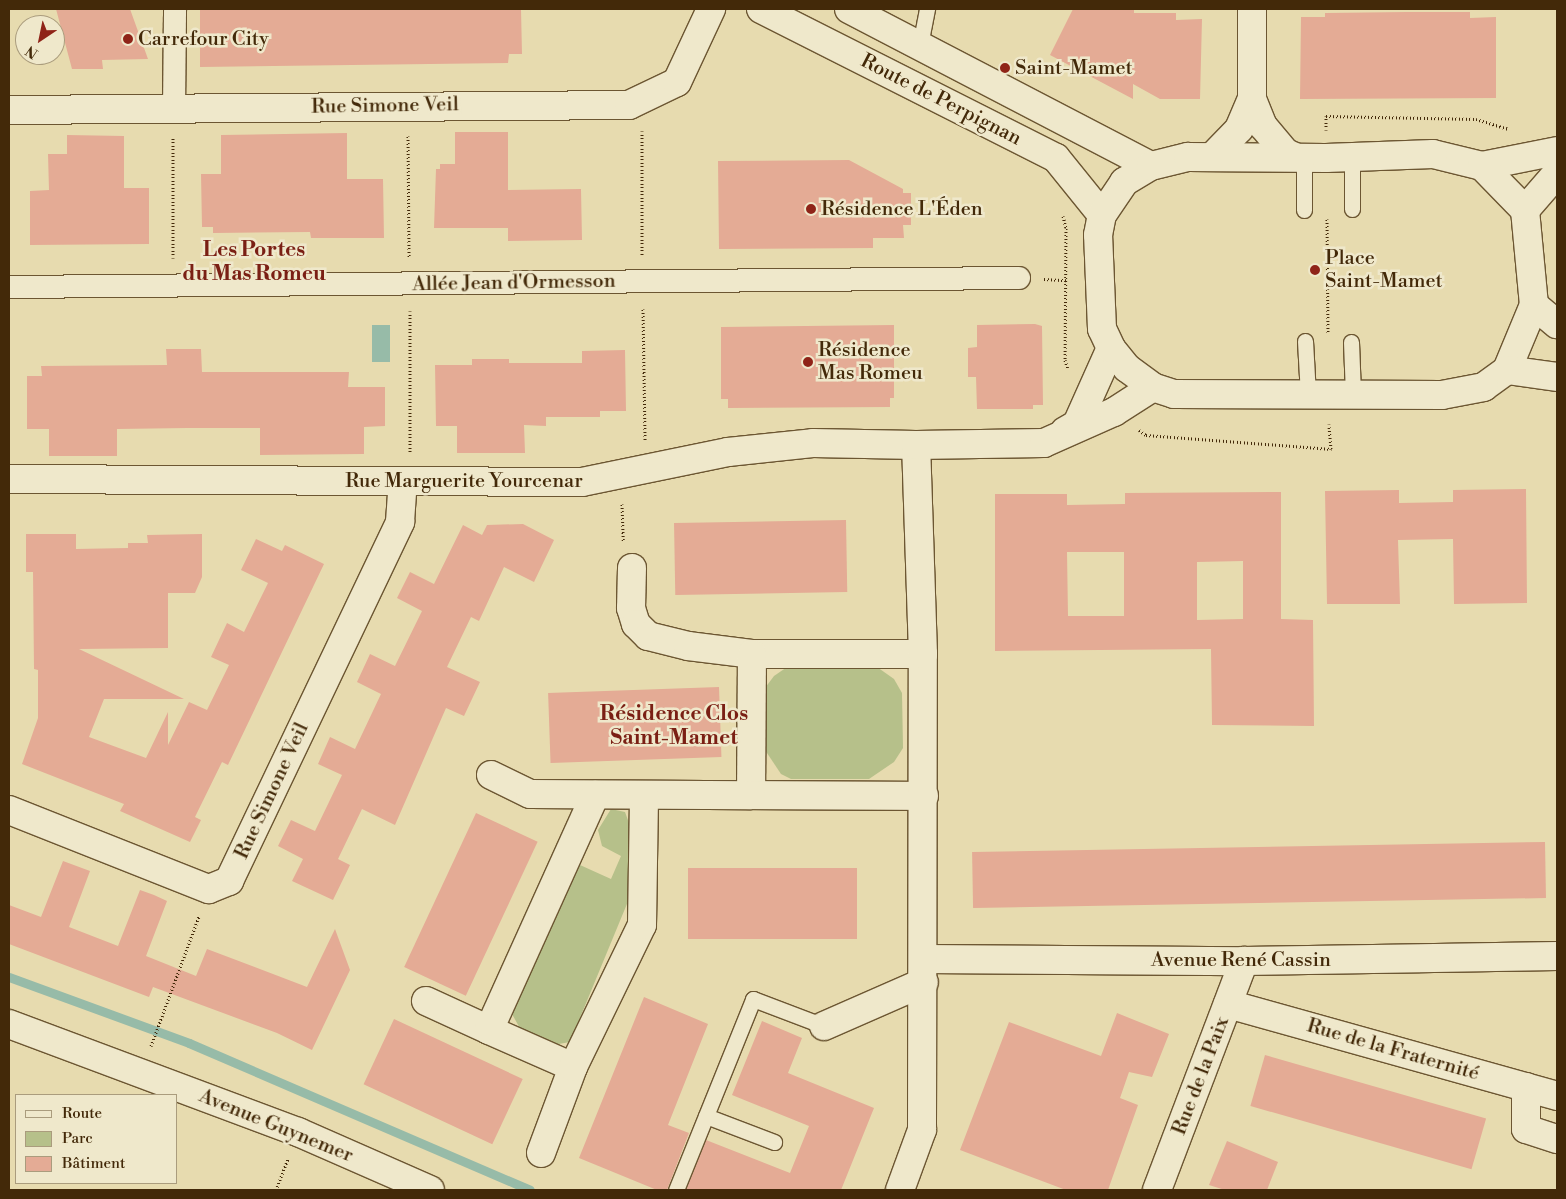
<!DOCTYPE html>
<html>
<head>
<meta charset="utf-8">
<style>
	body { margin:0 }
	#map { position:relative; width:1566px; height:1199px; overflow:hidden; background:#e7dbaf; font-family:"Libre Bodoni",serif }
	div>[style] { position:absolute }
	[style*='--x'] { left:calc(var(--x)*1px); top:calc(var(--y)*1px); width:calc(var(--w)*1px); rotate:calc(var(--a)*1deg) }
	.green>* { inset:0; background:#b6c08a }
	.water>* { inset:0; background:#97bba8; transform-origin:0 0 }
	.stream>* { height:9px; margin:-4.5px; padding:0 4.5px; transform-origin:4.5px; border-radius:4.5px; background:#97bba8 }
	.building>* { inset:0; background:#e4ab95; transform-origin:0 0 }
	.path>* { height:3px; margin-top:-1.5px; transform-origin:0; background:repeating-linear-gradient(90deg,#432909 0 1px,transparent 0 3.5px) }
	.roads { filter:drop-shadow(1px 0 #6c5632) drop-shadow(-1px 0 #6c5632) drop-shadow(0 1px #6c5632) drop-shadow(0 -1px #6c5632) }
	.service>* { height:15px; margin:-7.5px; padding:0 7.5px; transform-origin:7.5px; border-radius:7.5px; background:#efe8cb }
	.pedestrian>* { height:22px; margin:-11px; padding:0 11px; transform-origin:11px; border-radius:11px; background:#efe8cb }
	.minor>* { height:28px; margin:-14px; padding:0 14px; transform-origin:14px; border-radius:14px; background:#efe8cb }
	.tertiary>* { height:28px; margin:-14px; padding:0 14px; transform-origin:14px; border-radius:14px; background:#efe8cb }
	.secondary>* { height:28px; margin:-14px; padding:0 14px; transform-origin:14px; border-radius:14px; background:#efe8cb }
	.dots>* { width:14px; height:14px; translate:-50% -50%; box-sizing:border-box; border:2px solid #efe8cb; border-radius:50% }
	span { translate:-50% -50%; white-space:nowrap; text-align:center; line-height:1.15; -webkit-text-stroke:5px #efe8cb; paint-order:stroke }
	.poi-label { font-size:20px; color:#432909 }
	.left { translate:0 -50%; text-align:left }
	.street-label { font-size:20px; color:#432909 }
	.neighbourhood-label { font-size:21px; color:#7a1f14; font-weight:700 }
	.frame { position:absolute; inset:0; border:10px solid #432909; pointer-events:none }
	.legend { position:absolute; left:15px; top:1094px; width:162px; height:90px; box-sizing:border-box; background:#efe8cb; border:1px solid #aa9c7d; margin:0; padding:6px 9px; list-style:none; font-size:15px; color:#432909 }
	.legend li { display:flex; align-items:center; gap:10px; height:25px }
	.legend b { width:25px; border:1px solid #aa9c7d }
	.north { position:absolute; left:15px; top:15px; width:50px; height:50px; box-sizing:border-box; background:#efe8cb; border:1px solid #aa9c7d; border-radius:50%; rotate:214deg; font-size:14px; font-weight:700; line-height:20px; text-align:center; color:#432909 }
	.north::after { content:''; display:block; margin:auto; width:18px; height:22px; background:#8f2418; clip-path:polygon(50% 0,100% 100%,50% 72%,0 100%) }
</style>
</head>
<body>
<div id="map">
	<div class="green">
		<div style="clip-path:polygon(790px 665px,877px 667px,894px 679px,902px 693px,903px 748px,894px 762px,869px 779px,791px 779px,781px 774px,765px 750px,765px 688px,774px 676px)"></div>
		<div style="clip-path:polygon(611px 809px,625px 812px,629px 823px,629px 899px,570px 1042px,553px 1045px,522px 1032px,512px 1014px,580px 865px,611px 879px,621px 856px,602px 846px,598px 830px)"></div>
	</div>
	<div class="water">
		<div style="left:372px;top:325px;width:18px;height:37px"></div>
	</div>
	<div class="stream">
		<div style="--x:9;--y:977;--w:192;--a:20.1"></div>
		<div style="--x:189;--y:1043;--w:371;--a:23.3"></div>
	</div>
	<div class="building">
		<div style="clip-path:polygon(56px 9px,130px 9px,148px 59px,102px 60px,103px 69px,72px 69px)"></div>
		<div style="clip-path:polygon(200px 9px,521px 9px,522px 54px,509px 54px,508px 63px,200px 67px)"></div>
		<div style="clip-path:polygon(1073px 9px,1134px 9px,1134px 13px,1176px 13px,1176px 20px,1202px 19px,1200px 99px,1160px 99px,1133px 84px,1133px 99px,1050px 55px)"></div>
		<div style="clip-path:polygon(1407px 12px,1470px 12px,1470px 18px,1496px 17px,1496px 98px,1300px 99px,1301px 17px,1325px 17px,1325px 13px)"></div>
		<div style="clip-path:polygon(455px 132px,508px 132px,508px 190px,581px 189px,582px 240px,508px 241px,508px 228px,434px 228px,436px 169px,440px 169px,440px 164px,455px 164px)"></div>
		<div style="clip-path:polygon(347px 133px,347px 179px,383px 179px,384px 238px,311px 238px,310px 232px,213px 233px,213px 227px,202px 227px,201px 174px,221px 174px,221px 135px)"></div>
		<div style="clip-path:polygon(67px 135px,124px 136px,124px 188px,149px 188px,149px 244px,30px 245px,30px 191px,49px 190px,48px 154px,67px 154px)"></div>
		<div style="clip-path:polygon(849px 160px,903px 189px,903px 193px,911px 193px,911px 225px,903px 225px,904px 238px,873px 238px,873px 248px,719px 249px,718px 161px)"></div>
		<div style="clip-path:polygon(1035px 324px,1042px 326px,1043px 405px,1033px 405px,1033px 409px,977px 409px,976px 377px,968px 377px,968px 348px,977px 347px,977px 325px)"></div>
		<div style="clip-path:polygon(894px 325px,894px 398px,890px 398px,890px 407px,728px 408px,728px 399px,721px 399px,721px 327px)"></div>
		<div style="clip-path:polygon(166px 349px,201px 349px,202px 372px,349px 372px,348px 387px,385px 387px,385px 426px,364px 427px,364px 454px,260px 455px,260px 428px,187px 428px,117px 429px,117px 456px,49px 456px,49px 429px,27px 429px,27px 376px,42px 376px,41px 366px,167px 365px)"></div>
		<div style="clip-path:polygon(625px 350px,626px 411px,600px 411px,600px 417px,546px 417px,546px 426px,524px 425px,525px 453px,457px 453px,457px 426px,436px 426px,435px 365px,472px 365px,472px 359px,509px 359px,509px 363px,582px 363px,582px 351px)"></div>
		<div style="clip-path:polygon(1526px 489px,1527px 603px,1454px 604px,1453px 539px,1398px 540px,1400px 604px,1327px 604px,1325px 491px,1399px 490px,1399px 503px,1453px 502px,1453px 490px)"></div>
		<div style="clip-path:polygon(evenodd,1281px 492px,1281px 619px,1313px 620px,1314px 726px,1212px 725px,1211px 649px,995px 651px,995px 494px,1067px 494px,1067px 505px,1125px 504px,1125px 493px,1281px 492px,1067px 552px,1124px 552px,1124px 616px,1068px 616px,1067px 552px,1281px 492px,1243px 561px,1243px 619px,1197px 620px,1197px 562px,1243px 561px)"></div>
		<div style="left:846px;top:520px;width:72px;height:172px;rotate:89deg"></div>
		<div style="clip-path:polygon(523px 524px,554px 540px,534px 582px,504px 567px,479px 621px,471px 617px,447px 667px,480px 682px,464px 716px,446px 708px,395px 825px,362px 809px,338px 859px,350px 865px,333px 900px,292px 881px,303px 859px,278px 846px,291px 820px,315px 831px,342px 775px,318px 764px,330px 737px,355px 749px,381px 694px,357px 682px,370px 654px,395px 666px,422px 611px,397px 598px,410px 572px,434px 584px,463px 525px,482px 535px,487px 525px)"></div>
		<div style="clip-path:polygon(26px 534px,76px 534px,76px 549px,128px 548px,128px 543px,148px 543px,147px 535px,202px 534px,202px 577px,195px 593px,168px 593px,168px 648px,79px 649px,184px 699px,104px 699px,89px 737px,146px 758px,168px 712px,168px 745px,189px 702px,207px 710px,229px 665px,211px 657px,227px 623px,244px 632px,268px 583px,241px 570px,256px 539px,282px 551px,285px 545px,324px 564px,228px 765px,222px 762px,195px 817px,201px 820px,190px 842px,120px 811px,124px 804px,22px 764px,38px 718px,38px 670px,34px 669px,33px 572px,26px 572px)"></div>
		<div style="left:719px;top:687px;width:70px;height:171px;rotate:88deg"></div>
		<div style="left:476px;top:813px;width:68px;height:170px;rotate:25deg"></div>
		<div style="left:1545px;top:842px;width:56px;height:573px;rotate:89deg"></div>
		<div style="clip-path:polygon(63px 861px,90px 871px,69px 927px,118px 946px,140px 890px,154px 895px,167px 901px,146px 956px,196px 976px,207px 949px,307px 987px,335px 929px,350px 970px,312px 1050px,277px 1033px,153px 987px,149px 997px,9px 944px,9px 905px,41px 917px)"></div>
		<div style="left:857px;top:868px;width:71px;height:169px;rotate:90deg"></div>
		<div style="clip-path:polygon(644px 997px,708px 1024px,668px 1125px,689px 1133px,667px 1190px,657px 1190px,579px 1158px)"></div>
		<div style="clip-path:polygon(1117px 1013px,1169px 1034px,1152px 1077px,1129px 1072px,1120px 1098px,1138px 1105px,1108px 1190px,1066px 1190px,960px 1150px,1009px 1022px,1101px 1056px)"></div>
		<div style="left:394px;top:1019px;width:142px;height:72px;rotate:25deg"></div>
		<div style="clip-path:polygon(762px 1021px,802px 1038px,788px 1073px,874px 1108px,841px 1190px,686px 1190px,706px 1140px,790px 1173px,809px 1126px,732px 1095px)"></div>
		<div style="left:1265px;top:1055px;width:230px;height:53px;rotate:16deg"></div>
		<div style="clip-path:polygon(1227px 1141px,1278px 1162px,1267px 1190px,1225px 1190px,1209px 1185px)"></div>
	</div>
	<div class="path">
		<div style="--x:1326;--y:130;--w:14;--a:-90"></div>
		<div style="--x:1326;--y:116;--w:150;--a:1.1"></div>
		<div style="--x:1476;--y:119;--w:34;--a:17"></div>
		<div style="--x:642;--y:131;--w:124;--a:90"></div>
		<div style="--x:408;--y:136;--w:121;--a:89.5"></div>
		<div style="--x:1063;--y:216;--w:12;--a:76"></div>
		<div style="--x:1066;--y:228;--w:132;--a:90.4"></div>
		<div style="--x:1065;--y:360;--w:9;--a:72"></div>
		<div style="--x:1327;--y:219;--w:114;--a:89.5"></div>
		<div style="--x:173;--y:258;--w:121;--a:-90"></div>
		<div style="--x:1044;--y:279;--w:22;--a:3"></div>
		<div style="--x:643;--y:309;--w:131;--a:89.1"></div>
		<div style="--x:410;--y:311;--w:141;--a:90"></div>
		<div style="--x:1139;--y:430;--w:9;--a:36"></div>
		<div style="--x:1146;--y:435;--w:186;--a:4.3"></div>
		<div style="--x:1331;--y:449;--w:25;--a:-95"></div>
		<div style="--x:622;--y:504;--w:37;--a:88"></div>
		<div style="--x:151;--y:1046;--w:139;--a:-69.7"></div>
		<div style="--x:276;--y:1190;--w:34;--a:-69"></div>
	</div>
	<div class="roads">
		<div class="service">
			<div style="--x:920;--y:45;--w:37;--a:-79"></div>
			<div style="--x:1352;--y:157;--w:52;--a:90"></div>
			<div style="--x:1304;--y:210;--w:53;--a:-90"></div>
			<div style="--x:1305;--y:341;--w:54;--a:86.8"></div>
			<div style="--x:1351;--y:342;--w:53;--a:87.8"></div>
			<div style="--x:706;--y:1116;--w:73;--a:20.9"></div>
			<div style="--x:676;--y:1190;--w:206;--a:-68"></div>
			<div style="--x:753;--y:999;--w:76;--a:20.8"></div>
		</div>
		<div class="pedestrian">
			<div style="--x:174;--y:109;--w:100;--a:-89.4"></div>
			<div style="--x:9;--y:287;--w:1010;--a:-0.51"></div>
		</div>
		<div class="minor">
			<div style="--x:1252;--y:99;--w:29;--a:68"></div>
			<div style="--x:1263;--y:126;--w:35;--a:50"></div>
			<div style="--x:1286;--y:153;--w:10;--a:24"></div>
			<div style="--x:9;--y:110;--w:620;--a:-0.46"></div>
			<div style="--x:629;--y:105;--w:53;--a:-25.6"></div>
			<div style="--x:677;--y:82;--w:81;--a:-65"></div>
			<div style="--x:1213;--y:156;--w:37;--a:-46"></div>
			<div style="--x:1239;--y:129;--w:33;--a:-67"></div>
			<div style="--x:1252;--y:99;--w:90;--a:-90"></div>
			<div style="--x:1482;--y:166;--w:76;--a:-11.3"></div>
			<div style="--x:1525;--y:210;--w:49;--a:-49.1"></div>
			<div style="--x:1065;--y:431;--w:14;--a:-30"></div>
			<div style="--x:1077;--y:424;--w:83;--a:-65.9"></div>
			<div style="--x:9;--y:479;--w:573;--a:0.3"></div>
			<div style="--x:582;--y:482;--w:149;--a:-11.6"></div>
			<div style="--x:728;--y:452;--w:85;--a:-6"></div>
			<div style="--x:813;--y:443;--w:103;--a:1.1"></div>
			<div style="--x:632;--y:568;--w:40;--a:91.4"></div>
			<div style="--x:631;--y:608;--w:17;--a:73"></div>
			<div style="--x:636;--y:624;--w:17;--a:45"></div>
			<div style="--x:648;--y:636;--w:41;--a:14"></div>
			<div style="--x:688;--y:646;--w:64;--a:7.1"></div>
			<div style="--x:923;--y:654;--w:171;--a:180"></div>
			<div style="--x:752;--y:654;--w:141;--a:90.4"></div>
			<div style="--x:751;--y:795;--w:173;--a:0.3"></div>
			<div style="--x:491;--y:775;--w:43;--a:26"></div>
			<div style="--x:530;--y:794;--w:221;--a:0.3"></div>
			<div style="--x:9;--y:810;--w:215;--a:21.6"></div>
			<div style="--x:209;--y:889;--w:22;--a:-22"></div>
			<div style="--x:229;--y:881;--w:398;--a:-64.5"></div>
			<div style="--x:400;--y:522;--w:39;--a:-86"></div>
			<div style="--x:924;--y:959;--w:320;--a:0.4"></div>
			<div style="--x:1244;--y:961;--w:313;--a:-0.9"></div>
			<div style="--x:426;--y:1001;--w:69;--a:24.7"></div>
			<div style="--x:1228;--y:1004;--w:342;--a:15.6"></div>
			<div style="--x:824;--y:1026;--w:109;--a:-23.7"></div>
			<div style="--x:573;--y:1067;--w:92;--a:-156.2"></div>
			<div style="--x:489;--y:1030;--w:258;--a:-65.7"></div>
			<div style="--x:1526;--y:1087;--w:42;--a:90"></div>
			<div style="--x:1526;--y:1129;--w:33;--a:18"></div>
			<div style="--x:541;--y:1153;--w:92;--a:-69.6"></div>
			<div style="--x:573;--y:1067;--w:158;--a:-64.1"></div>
			<div style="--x:642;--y:925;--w:130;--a:-89.1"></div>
			<div style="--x:900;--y:1190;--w:64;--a:-69.9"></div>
			<div style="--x:922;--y:1130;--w:476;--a:-89.9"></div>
			<div style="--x:923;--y:654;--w:209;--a:-91.9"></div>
			<div style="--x:916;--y:445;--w:128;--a:-0.9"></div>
			<div style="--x:1044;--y:443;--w:77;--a:-23.9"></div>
			<div style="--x:1114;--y:412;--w:46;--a:-32.7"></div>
			<div style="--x:1157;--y:1190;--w:245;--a:-69.2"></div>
		</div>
		<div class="tertiary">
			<div style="--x:9;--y:1024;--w:309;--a:20.5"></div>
			<div style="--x:298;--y:1132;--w:144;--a:23.7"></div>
		</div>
		<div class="secondary">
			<div style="--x:761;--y:9;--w:330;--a:26.8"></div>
			<div style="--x:1056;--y:158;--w:73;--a:51.1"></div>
			<div style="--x:849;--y:9;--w:340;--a:27.5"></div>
			<div style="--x:1433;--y:154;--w:50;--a:13.8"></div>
			<div style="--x:1482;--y:166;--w:62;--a:45.7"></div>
			<div style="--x:1525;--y:210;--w:95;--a:84.6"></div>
			<div style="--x:1534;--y:305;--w:70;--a:112.6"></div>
			<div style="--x:1507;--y:370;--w:29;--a:144"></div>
			<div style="--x:1484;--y:387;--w:43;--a:169.2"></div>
			<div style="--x:1442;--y:395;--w:268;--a:-179.8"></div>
			<div style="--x:1174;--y:394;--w:22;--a:-162"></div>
			<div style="--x:1153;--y:387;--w:32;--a:-144"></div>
			<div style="--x:1127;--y:368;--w:26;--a:-129"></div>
			<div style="--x:1111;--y:348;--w:21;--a:-115"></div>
			<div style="--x:1102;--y:329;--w:94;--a:-92.4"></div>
			<div style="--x:1098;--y:235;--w:20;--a:-79"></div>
			<div style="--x:1102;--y:215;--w:40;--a:-56"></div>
			<div style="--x:1124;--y:182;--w:31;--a:-31"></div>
			<div style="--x:1151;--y:166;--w:38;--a:-14"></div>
			<div style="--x:1188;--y:157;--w:138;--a:0.4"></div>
			<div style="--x:1326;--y:158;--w:107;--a:-2.1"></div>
			<div style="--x:1534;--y:305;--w:30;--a:40"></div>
			<div style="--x:1507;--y:370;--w:50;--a:8"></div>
		</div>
	</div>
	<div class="dots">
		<div style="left:128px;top:39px;background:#8f2418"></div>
		<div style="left:1005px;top:68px;background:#8f2418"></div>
		<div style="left:811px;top:209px;background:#8f2418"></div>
		<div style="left:1315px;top:270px;background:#8f2418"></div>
		<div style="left:808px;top:362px;background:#8f2418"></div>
	</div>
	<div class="poi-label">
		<span class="left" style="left:138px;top:39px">Carrefour City</span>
		<span class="left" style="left:1015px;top:68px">Saint-Mamet</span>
		<span class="left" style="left:821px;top:209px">Résidence L'Éden</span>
		<span class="left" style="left:1325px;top:270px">Place<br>Saint-Mamet</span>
		<span class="left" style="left:818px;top:362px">Résidence<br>Mas Romeu</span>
	</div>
	<div class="street-label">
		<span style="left:941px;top:100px;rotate:27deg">Route de Perpignan</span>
		<span style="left:385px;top:106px;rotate:-1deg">Rue Simone Veil</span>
		<span style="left:514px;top:283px;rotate:-1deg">Allée Jean d'Ormesson</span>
		<span style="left:464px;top:481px">Rue Marguerite Yourcenar</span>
		<span style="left:272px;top:791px;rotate:-65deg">Rue Simone Veil</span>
		<span style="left:1241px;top:960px">Avenue René Cassin</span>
		<span style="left:1393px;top:1050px;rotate:16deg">Rue de la Fraternité</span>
		<span style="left:1201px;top:1076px;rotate:-69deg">Rue de la Paix</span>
		<span style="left:276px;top:1126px;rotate:22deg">Avenue Guynemer</span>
	</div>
	<div class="neighbourhood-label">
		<span style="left:254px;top:262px">Les Portes<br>du Mas Romeu</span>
		<span style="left:674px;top:726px">Résidence Clos<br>Saint-Mamet</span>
	</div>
	<div class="frame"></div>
	<ul class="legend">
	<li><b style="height:6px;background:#efe8cb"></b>Route</li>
	<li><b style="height:14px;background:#b6c08a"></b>Parc</li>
	<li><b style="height:14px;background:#e4ab95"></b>Bâtiment</li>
	</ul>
	<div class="north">N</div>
</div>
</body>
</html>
